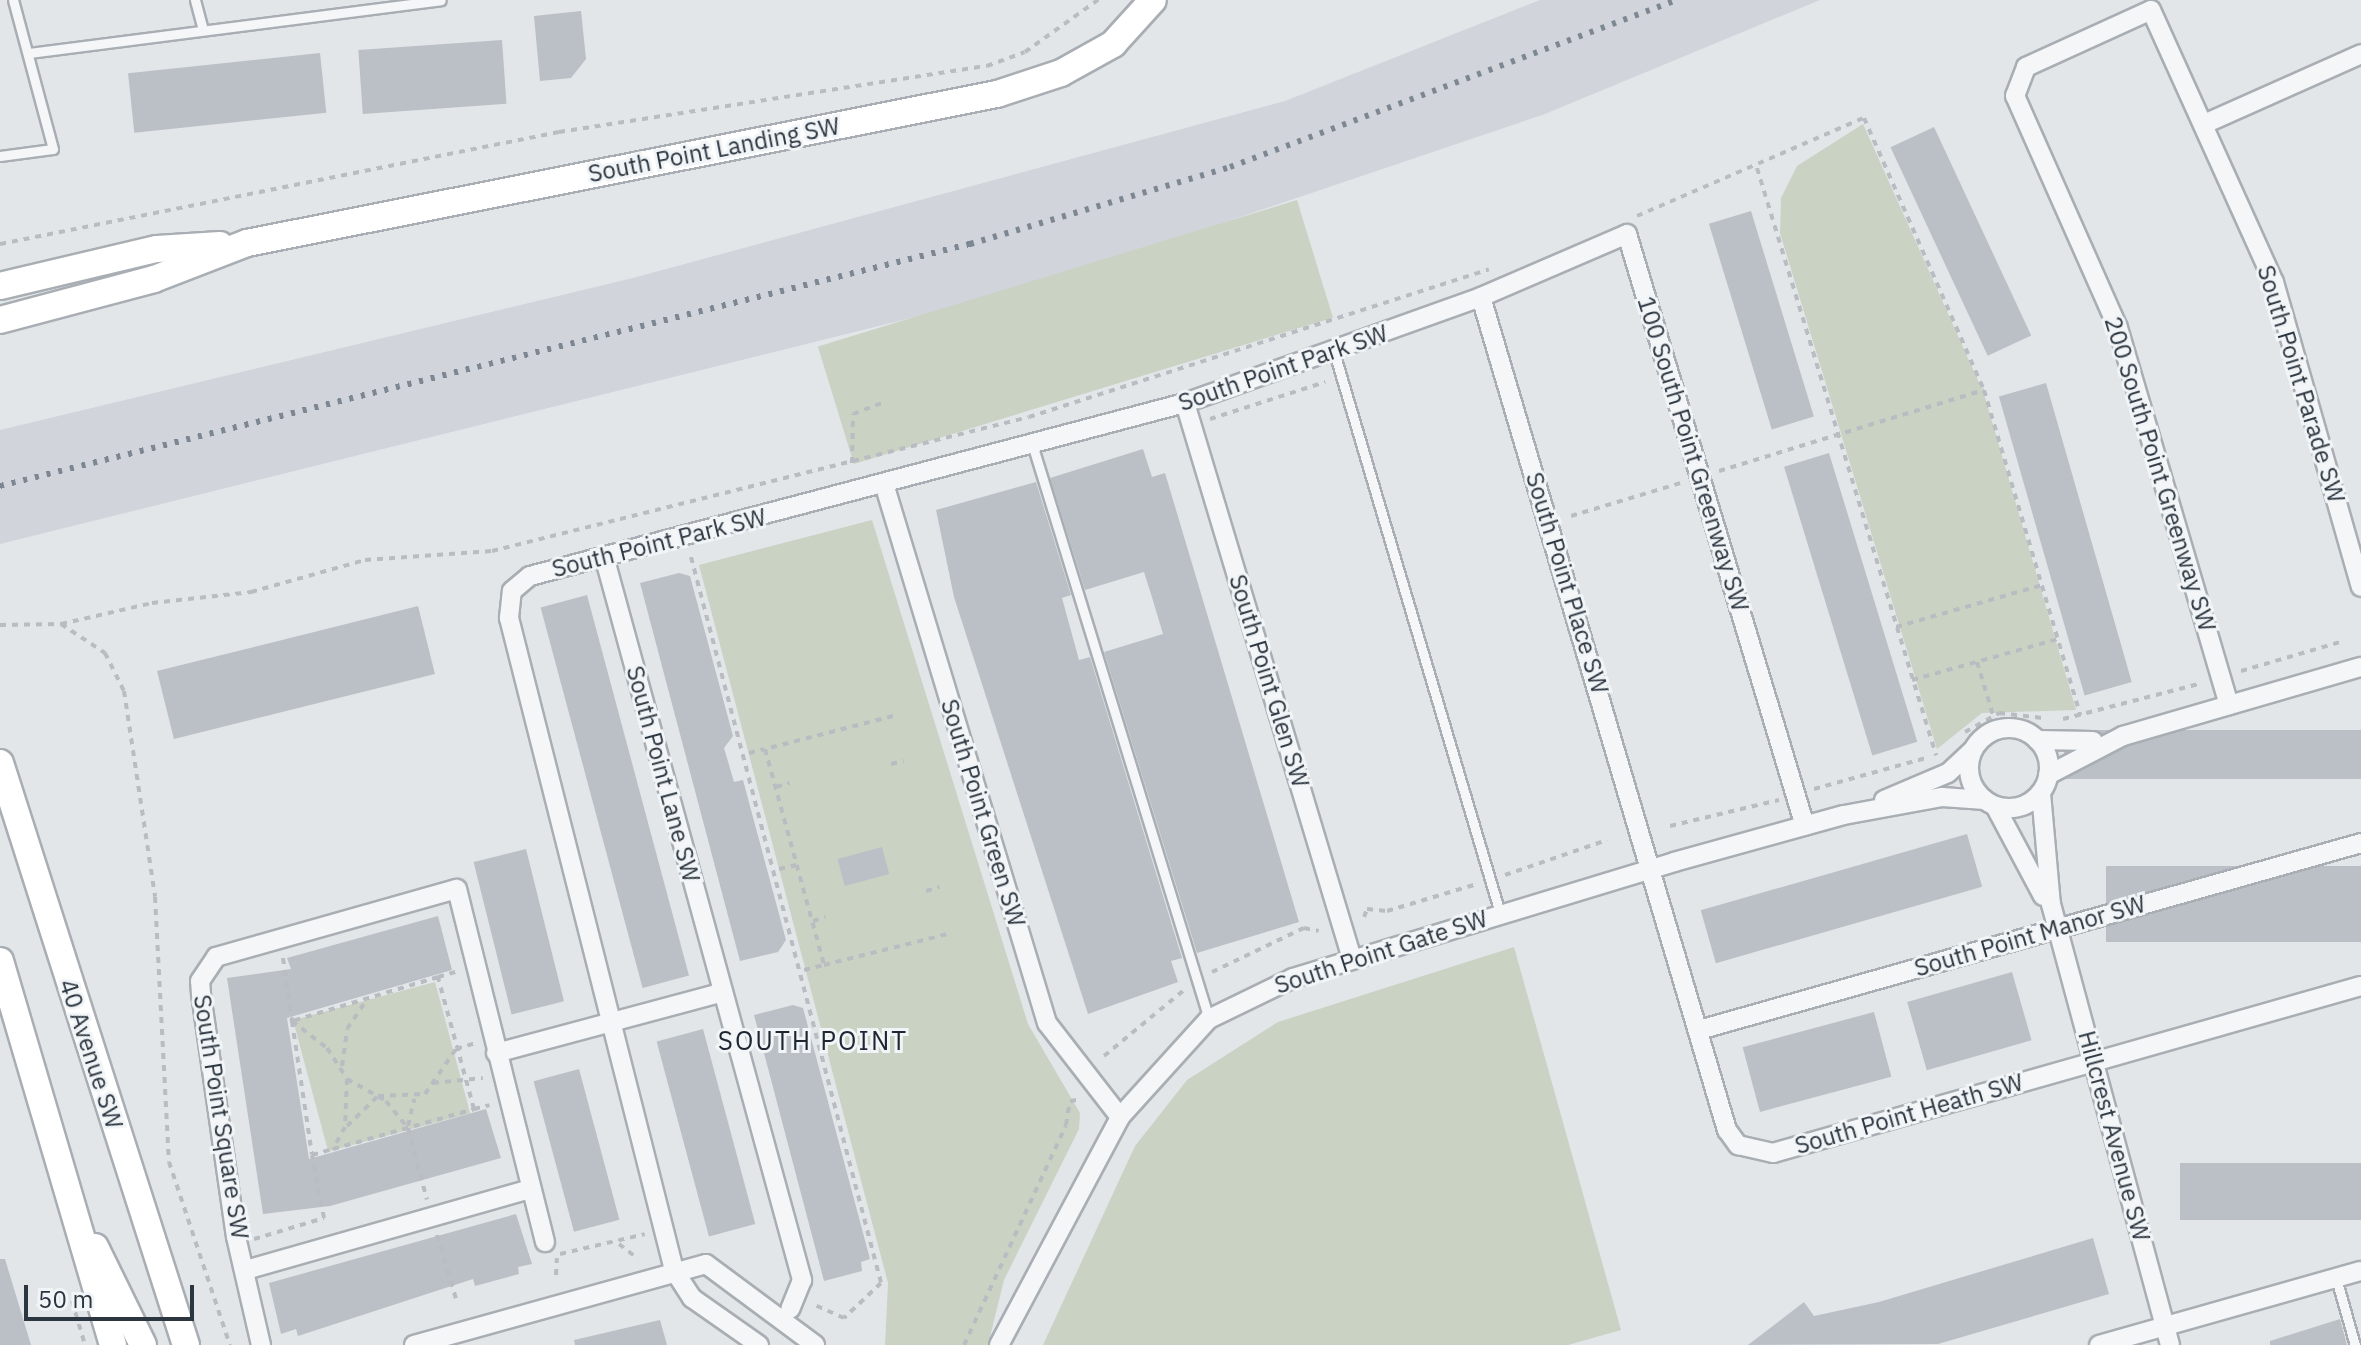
<!DOCTYPE html>
<html>
<head>
<meta charset="utf-8">
<style>
	body { margin:0 }
	#map { position:relative; width:2361px; height:1345px; overflow:hidden; background:#e2e6e9; font-family:"IBM Plex Sans",sans-serif }
	div>[style] { position:absolute }
	[style*='--x'] { left:calc(var(--x)*1px); top:calc(var(--y)*1px); width:calc(var(--w)*1px); rotate:calc(var(--a)*1deg) }
	.built>* { inset:0; background:#d1d5db }
	.green>* { inset:0; background:#cad2c4; transform-origin:0 0 }
	.building>* { inset:0; background:#bac0c6; transform-origin:0 0 }
	.path>* { height:4px; margin-top:-2px; transform-origin:0; background:repeating-linear-gradient(90deg,#b9bcc1 0 6px,transparent 0 12px) }
	.roads { filter:drop-shadow(2px 0 #a8aeb3) drop-shadow(-2px 0 #a8aeb3) drop-shadow(0 2px #a8aeb3) drop-shadow(0 -2px #a8aeb3) }
	.service>* { height:9px; margin:-4.5px; padding:0 4.5px; transform-origin:4.5px; border-radius:4.5px; background:#f5f6f8 }
	.minor>* { height:18px; margin:-9px; padding:0 9px; transform-origin:9px; border-radius:9px; background:#f5f6f8 }
	.minor>.ring { margin:-9px; padding:0; box-sizing:content-box; background:none; border:18px solid #f5f6f8; border-radius:50% }
	.secondary>* { height:26px; margin:-13px; padding:0 13px; transform-origin:13px; border-radius:13px; background:#fff }
	.rail>* { height:6px; margin-top:-3px; transform-origin:0; background:repeating-linear-gradient(90deg,#7d8792 0 4px,transparent 0 12px) }
	span { translate:-50% -50%; white-space:nowrap; text-align:center; line-height:1.15; -webkit-text-stroke:6px #f2f5f7; paint-order:stroke }
	.street-label { font-size:24px; color:#2c3640 }
	.neighbourhood-label { font-size:26px; color:#1e2731; letter-spacing:2px }
	.scale { position:absolute; left:24px; top:1285px; width:170px; height:36px; box-sizing:border-box; border:4px solid #2c3640; border-top:0; padding-left:10px; font-size:24px; line-height:28px; white-space:nowrap; color:#2c3640; -webkit-text-stroke:6px #f2f5f7; paint-order:stroke }
</style>
</head>
<body>
<div id="map">
	<div class="built">
		<div style="clip-path:polygon(1540px 0,1820px 0,1545px 114px,1134px 253px,923px 315px,0 544px,0 430px,633px 278px,1285px 101px)"></div>
	</div>
	<div class="green">
		<div style="clip-path:polygon(1863px 124px,1984px 394px,2076px 710px,1982px 713px,1937px 749px,1780px 233px,1781px 198px,1797px 166px)"></div>
		<div style="left:1297px;top:200px;width:123px;height:501px;rotate:73deg"></div>
		<div style="clip-path:polygon(872px 520px,1028px 1024px,1080px 1113px,1079px 1129px,1004px 1280px,988px 1345px,885px 1345px,888px 1283px,699px 565px)"></div>
		<div style="clip-path:polygon(1514px 947px,1621px 1330px,1568px 1345px,1043px 1345px,1135px 1146px,1187px 1080px,1278px 1022px)"></div>
		<div style="left:435px;top:982px;width:136px;height:147px;rotate:75deg"></div>
	</div>
	<div class="building">
		<div style="clip-path:polygon(581px 11px,586px 59px,571px 78px,540px 81px,534px 16px)"></div>
		<div style="left:502px;top:40px;width:64px;height:144px;rotate:86deg"></div>
		<div style="left:320px;top:53px;width:60px;height:193px;rotate:84deg"></div>
		<div style="left:1934px;top:127px;width:230px;height:48px;rotate:65deg"></div>
		<div style="left:1751px;top:211px;width:215px;height:44px;rotate:73deg"></div>
		<div style="left:2046px;top:383px;width:311px;height:49px;rotate:74deg"></div>
		<div style="clip-path:polygon(1143px 449px,1152px 477px,1165px 473px,1299px 922px,1197px 953px,1104px 652px,1163px 634px,1151px 594px,1144px 572px,1085px 590px,1050px 478px)"></div>
		<div style="left:1829px;top:453px;width:302px;height:47px;rotate:73deg"></div>
		<div style="clip-path:polygon(1036px 482px,1071px 595px,1062px 598px,1079px 660px,1090px 657px,1182px 958px,1171px 961px,1178px 982px,1088px 1014px,954px 597px,936px 510px)"></div>
		<div style="clip-path:polygon(679px 573px,690px 576px,733px 736px,724px 748px,734px 782px,743px 780px,786px 940px,778px 952px,740px 961px,640px 583px)"></div>
		<div style="left:587px;top:595px;width:394px;height:48px;rotate:75deg"></div>
		<div style="left:418px;top:606px;width:70px;height:269px;rotate:76deg"></div>
		<div style="left:2361px;top:730px;width:49px;height:297px;rotate:90deg"></div>
		<div style="left:1967px;top:834px;width:55px;height:277px;rotate:74deg"></div>
		<div style="left:882px;top:847px;width:28px;height:46px;rotate:75deg"></div>
		<div style="left:526px;top:849px;width:157px;height:54px;rotate:76deg"></div>
		<div style="left:2361px;top:866px;width:76px;height:255px;rotate:90deg"></div>
		<div style="clip-path:polygon(438px 916px,452px 970px,287px 1018px,309px 1159px,486px 1109px,501px 1158px,330px 1206px,263px 1214px,227px 978px,291px 969px,287px 958px)"></div>
		<div style="left:2012px;top:972px;width:71px;height:109px;rotate:74deg"></div>
		<div style="clip-path:polygon(793px 1005px,803px 1008px,870px 1259px,861px 1262px,862px 1271px,824px 1281px,754px 1015px)"></div>
		<div style="left:1874px;top:1012px;width:67px;height:136px;rotate:75deg"></div>
		<div style="left:703px;top:1029px;width:202px;height:48px;rotate:75deg"></div>
		<div style="left:579px;top:1069px;width:156px;height:47px;rotate:75deg"></div>
		<div style="left:2361px;top:1163px;width:57px;height:181px;rotate:90deg"></div>
		<div style="clip-path:polygon(516px 1214px,532px 1264px,518px 1267px,519px 1274px,475px 1286px,473px 1279px,298px 1336px,296px 1329px,281px 1334px,269px 1283px)"></div>
		<div style="clip-path:polygon(2093px 1238px,2109px 1294px,1938px 1344px,1748px 1345px,1804px 1302px,1814px 1316px,1879px 1302px)"></div>
		<div style="clip-path:polygon(0 1259px,5px 1259px,31px 1345px,0 1345px)"></div>
		<div style="clip-path:polygon(2340px 1319px,2347px 1345px,2270px 1345px,2270px 1341px)"></div>
		<div style="clip-path:polygon(660px 1320px,667px 1345px,575px 1345px,574px 1340px)"></div>
	</div>
	<div class="path">
		<div style="--x:1757;--y:168;--w:614;--a:73.04"></div>
		<div style="--x:1637;--y:216;--w:247;--a:-23.4"></div>
		<div style="--x:1864;--y:118;--w:297;--a:66.2"></div>
		<div style="--x:1984;--y:390;--w:339;--a:73.5"></div>
		<div style="--x:0;--y:244;--w:570;--a:-11.33"></div>
		<div style="--x:559;--y:132;--w:433;--a:-8.8"></div>
		<div style="--x:987;--y:66;--w:40;--a:-20.2"></div>
		<div style="--x:1025;--y:52;--w:90;--a:-35.5"></div>
		<div style="--x:1210;--y:419;--w:121;--a:-17.8"></div>
		<div style="--x:852;--y:463;--w:49;--a:-88.8"></div>
		<div style="--x:853;--y:414;--w:34;--a:-21"></div>
		<div style="--x:1719;--y:471;--w:277;--a:-17"></div>
		<div style="--x:1571;--y:516;--w:114;--a:-16.8"></div>
		<div style="--x:691;--y:557;--w:750;--a:75.33"></div>
		<div style="--x:881;--y:1283;--w:51;--a:136.6"></div>
		<div style="--x:844;--y:1318;--w:35;--a:-156"></div>
		<div style="--x:61;--y:624;--w:53;--a:33.4"></div>
		<div style="--x:105;--y:653;--w:42;--a:63.4"></div>
		<div style="--x:124;--y:691;--w:208;--a:81.4"></div>
		<div style="--x:155;--y:897;--w:265;--a:87"></div>
		<div style="--x:169;--y:1162;--w:193;--a:71.6"></div>
		<div style="--x:0;--y:625;--w:61;--a:-0.9"></div>
		<div style="--x:61;--y:624;--w:93;--a:-13"></div>
		<div style="--x:152;--y:603;--w:100;--a:-6.3"></div>
		<div style="--x:251;--y:592;--w:118;--a:-15.7"></div>
		<div style="--x:365;--y:560;--w:127;--a:-4.1"></div>
		<div style="--x:492;--y:551;--w:553;--a:-14.01"></div>
		<div style="--x:1029;--y:417;--w:483;--a:-17.8"></div>
		<div style="--x:1896;--y:627;--w:152;--a:-16"></div>
		<div style="--x:1977;--y:662;--w:55;--a:73.2"></div>
		<div style="--x:2241;--y:671;--w:103;--a:-16.3"></div>
		<div style="--x:1912;--y:680;--w:152;--a:-15.7"></div>
		<div style="--x:893;--y:716;--w:132;--a:165.5"></div>
		<div style="--x:765;--y:749;--w:224;--a:74.7"></div>
		<div style="--x:824;--y:965;--w:131;--a:-14.1"></div>
		<div style="--x:2063;--y:719;--w:144;--a:-14.5"></div>
		<div style="--x:1965;--y:732;--w:39;--a:-29"></div>
		<div style="--x:1999;--y:713;--w:44;--a:6.5"></div>
		<div style="--x:749;--y:753;--w:16;--a:-14"></div>
		<div style="--x:891;--y:764;--w:13;--a:-13"></div>
		<div style="--x:776;--y:787;--w:14;--a:-17"></div>
		<div style="--x:1814;--y:789;--w:119;--a:-15.5"></div>
		<div style="--x:1670;--y:826;--w:112;--a:-13.4"></div>
		<div style="--x:779;--y:869;--w:18;--a:-13"></div>
		<div style="--x:1505;--y:875;--w:108;--a:-18.9"></div>
		<div style="--x:926;--y:891;--w:14;--a:-17"></div>
		<div style="--x:1364;--y:917;--w:9;--a:-69"></div>
		<div style="--x:1367;--y:909;--w:20;--a:6"></div>
		<div style="--x:1387;--y:911;--w:94;--a:-16.7"></div>
		<div style="--x:813;--y:921;--w:13;--a:-18"></div>
		<div style="--x:283;--y:958;--w:64;--a:81.9"></div>
		<div style="--x:292;--y:1021;--w:44;--a:37.6"></div>
		<div style="--x:327;--y:1048;--w:37;--a:57"></div>
		<div style="--x:347;--y:1079;--w:48;--a:92.4"></div>
		<div style="--x:345;--y:1127;--w:25;--a:119"></div>
		<div style="--x:804;--y:970;--w:21;--a:-14"></div>
		<div style="--x:1212;--y:972;--w:102;--a:-25.6"></div>
		<div style="--x:1304;--y:928;--w:15;--a:11"></div>
		<div style="--x:438;--y:977;--w:22;--a:-16"></div>
		<div style="--x:1104;--y:1056;--w:104;--a:-39.5"></div>
		<div style="--x:342;--y:1066;--w:37;--a:-82"></div>
		<div style="--x:347;--y:1029;--w:37;--a:-56"></div>
		<div style="--x:347;--y:1079;--w:45;--a:29.4"></div>
		<div style="--x:386;--y:1101;--w:35;--a:51"></div>
		<div style="--x:408;--y:1128;--w:74;--a:75.2"></div>
		<div style="--x:433;--y:1083;--w:50;--a:-5.7"></div>
		<div style="--x:474;--y:1109;--w:137;--a:-105.3"></div>
		<div style="--x:438;--y:977;--w:152;--a:163.2"></div>
		<div style="--x:292;--y:1021;--w:135;--a:81.5"></div>
		<div style="--x:312;--y:1155;--w:22;--a:-16"></div>
		<div style="--x:333;--y:1149;--w:147;--a:-15.8"></div>
		<div style="--x:474;--y:1109;--w:16;--a:-14"></div>
		<div style="--x:347;--y:1126;--w:43;--a:-44.1"></div>
		<div style="--x:378;--y:1096;--w:47;--a:-2.4"></div>
		<div style="--x:425;--y:1094;--w:55;--a:-55.4"></div>
		<div style="--x:456;--y:1049;--w:21;--a:-17"></div>
		<div style="--x:408;--y:1126;--w:28;--a:-77"></div>
		<div style="--x:437;--y:1235;--w:70;--a:73.4"></div>
		<div style="--x:254;--y:1239;--w:73;--a:-16.7"></div>
		<div style="--x:324;--y:1218;--w:64;--a:-100.8"></div>
		<div style="--x:619;--y:1244;--w:24;--a:38"></div>
		<div style="--x:560;--y:1254;--w:87;--a:-13.2"></div>
		<div style="--x:556;--y:1275;--w:17;--a:-87"></div>
		<div style="--x:72;--y:1301;--w:46;--a:73.5"></div>
		<div style="--x:964;--y:1345;--w:242;--a:-65.1"></div>
		<div style="--x:1066;--y:1125;--w:24;--a:-81"></div>
		<div style="--x:1070;--y:1101;--w:7;--a:-8"></div>
	</div>
	<div class="roads">
		<div class="service">
			<div style="--x:195;--y:0;--w:28;--a:75"></div>
			<div style="--x:29;--y:53;--w:415;--a:-7.3"></div>
			<div style="--x:0;--y:156;--w:53;--a:-7.5"></div>
			<div style="--x:53;--y:149;--w:154;--a:-105"></div>
			<div style="--x:1334;--y:352;--w:585;--a:73.52"></div>
			<div style="--x:1033;--y:447;--w:598;--a:72.9"></div>
			<div style="--x:2336;--y:1278;--w:70;--a:74.2"></div>
		</div>
		<div class="minor">
			<div style="--x:2204;--y:124;--w:172;--a:-24"></div>
			<div style="--x:1481;--y:297;--w:869;--a:73.55"></div>
			<div style="--x:1727;--y:1130;--w:19;--a:54"></div>
			<div style="--x:1738;--y:1145;--w:36;--a:13"></div>
			<div style="--x:1773;--y:1153;--w:611;--a:-15.86"></div>
			<div style="--x:1185;--y:403;--w:581;--a:73.28"></div>
			<div style="--x:885;--y:487;--w:560;--a:73.18"></div>
			<div style="--x:1047;--y:1023;--w:119;--a:52.2"></div>
			<div style="--x:604;--y:556;--w:751;--a:74.7"></div>
			<div style="--x:802;--y:1280;--w:31;--a:112"></div>
			<div style="--x:2229;--y:705;--w:393;--a:-106.4"></div>
			<div style="--x:2118;--y:328;--w:254;--a:-113.9"></div>
			<div style="--x:2015;--y:96;--w:31;--a:-69"></div>
			<div style="--x:2026;--y:67;--w:137;--a:-24.5"></div>
			<div style="--x:2151;--y:10;--w:299;--a:65.7"></div>
			<div style="--x:2274;--y:282;--w:317;--a:74.1"></div>
			<div class="ring" style="left:1969px;top:728px;width:62px;height:62px"></div>
			<div style="--x:2037;--y:740;--w:56;--a:1"></div>
			<div style="--x:2048;--y:775;--w:85;--a:-27.5"></div>
			<div style="--x:2123;--y:736;--w:248;--a:-16.2"></div>
			<div style="--x:2041;--y:793;--w:111;--a:84.9"></div>
			<div style="--x:2051;--y:904;--w:457;--a:74.9"></div>
			<div style="--x:1884;--y:800;--w:69;--a:-22.9"></div>
			<div style="--x:1948;--y:773;--w:33;--a:-43"></div>
			<div style="--x:1995;--y:806;--w:102;--a:61.9"></div>
			<div style="--x:1699;--y:1030;--w:688;--a:-15.77"></div>
			<div style="--x:496;--y:1053;--w:235;--a:-15"></div>
			<div style="--x:246;--y:1270;--w:296;--a:-15.9"></div>
			<div style="--x:261;--y:1345;--w:111;--a:-103"></div>
			<div style="--x:236;--y:1237;--w:246;--a:-98.2"></div>
			<div style="--x:201;--y:994;--w:13;--a:-94"></div>
			<div style="--x:200;--y:981;--w:29;--a:-56"></div>
			<div style="--x:216;--y:957;--w:250;--a:-15.8"></div>
			<div style="--x:457;--y:889;--w:364;--a:76"></div>
			<div style="--x:414;--y:1345;--w:303;--a:-15.5"></div>
			<div style="--x:706;--y:1264;--w:136;--a:36.6"></div>
			<div style="--x:759;--y:1345;--w:82;--a:-145"></div>
			<div style="--x:692;--y:1298;--w:33;--a:-123"></div>
			<div style="--x:674;--y:1270;--w:673;--a:-104.2"></div>
			<div style="--x:509;--y:618;--w:27;--a:-84"></div>
			<div style="--x:512;--y:591;--w:23;--a:-40"></div>
			<div style="--x:530;--y:576;--w:677;--a:-14.8"></div>
			<div style="--x:1185;--y:403;--w:314;--a:-19.7"></div>
			<div style="--x:1481;--y:297;--w:159;--a:-23.3"></div>
			<div style="--x:1627;--y:234;--w:618;--a:73.27"></div>
			<div style="--x:999;--y:1345;--w:258;--a:-62"></div>
			<div style="--x:1120;--y:1117;--w:132;--a:-47.8"></div>
			<div style="--x:1209;--y:1019;--w:93;--a:-26"></div>
			<div style="--x:1293;--y:978;--w:398;--a:-16.9"></div>
			<div style="--x:1674;--y:862;--w:176;--a:-15.5"></div>
			<div style="--x:1844;--y:815;--w:100;--a:-10.4"></div>
			<div style="--x:1942;--y:797;--w:43;--a:4"></div>
			<div style="--x:2099;--y:1345;--w:272;--a:-15.8"></div>
		</div>
		<div class="secondary">
			<div style="--x:0;--y:286;--w:161;--a:-13.3"></div>
			<div style="--x:157;--y:249;--w:63;--a:-3.6"></div>
			<div style="--x:0;--y:320;--w:159;--a:-14.9"></div>
			<div style="--x:154;--y:279;--w:100;--a:-21.2"></div>
			<div style="--x:247;--y:243;--w:765;--a:-11.24"></div>
			<div style="--x:997;--y:94;--w:67;--a:-18.2"></div>
			<div style="--x:1061;--y:73;--w:60;--a:-29.1"></div>
			<div style="--x:1113;--y:44;--w:59;--a:-47.7"></div>
			<div style="--x:0;--y:763;--w:611;--a:72.28"></div>
			<div style="--x:0;--y:961;--w:400;--a:73.6"></div>
			<div style="--x:95;--y:1247;--w:109;--a:63.9"></div>
		</div>
	</div>
	<div class="rail">
		<div style="--x:0;--y:486;--w:1000;--a:-14.01"></div>
		<div style="--x:970;--y:244;--w:271;--a:-16.5"></div>
		<div style="--x:1230;--y:167;--w:477;--a:-20.5"></div>
	</div>
	<div class="street-label">
		<span style="left:714px;top:150px;rotate:-11deg">South Point Landing SW</span>
		<span style="left:1283px;top:368px;rotate:-19deg">South Point Park SW</span>
		<span style="left:2301px;top:384px;rotate:73deg">South Point Parade SW</span>
		<span style="left:1693px;top:454px;rotate:73deg">100 South Point Greenway SW</span>
		<span style="left:2160px;top:474px;rotate:73deg">200 South Point Greenway SW</span>
		<span style="left:659px;top:543px;rotate:-14deg">South Point Park SW</span>
		<span style="left:1567px;top:583px;rotate:73deg">South Point Place SW</span>
		<span style="left:1269px;top:681px;rotate:73deg">South Point Glen SW</span>
		<span style="left:663px;top:774px;rotate:75deg">South Point Lane SW</span>
		<span style="left:983px;top:813px;rotate:73deg">South Point Green SW</span>
		<span style="left:2030px;top:936px;rotate:-16deg">South Point Manor SW</span>
		<span style="left:1381px;top:952px;rotate:-18deg">South Point Gate SW</span>
		<span style="left:91px;top:1054px;rotate:72deg">40 Avenue SW</span>
		<span style="left:1909px;top:1114px;rotate:-16deg">South Point Heath SW</span>
		<span style="left:221px;top:1117px;rotate:81deg">South Point Square SW</span>
		<span style="left:2114px;top:1136px;rotate:75deg">Hillcrest Avenue SW</span>
	</div>
	<div class="neighbourhood-label">
		<span style="left:813px;top:1041px">SOUTH POINT</span>
	</div>
	<div class="scale">50 m</div>
</div>
</body>
</html>
